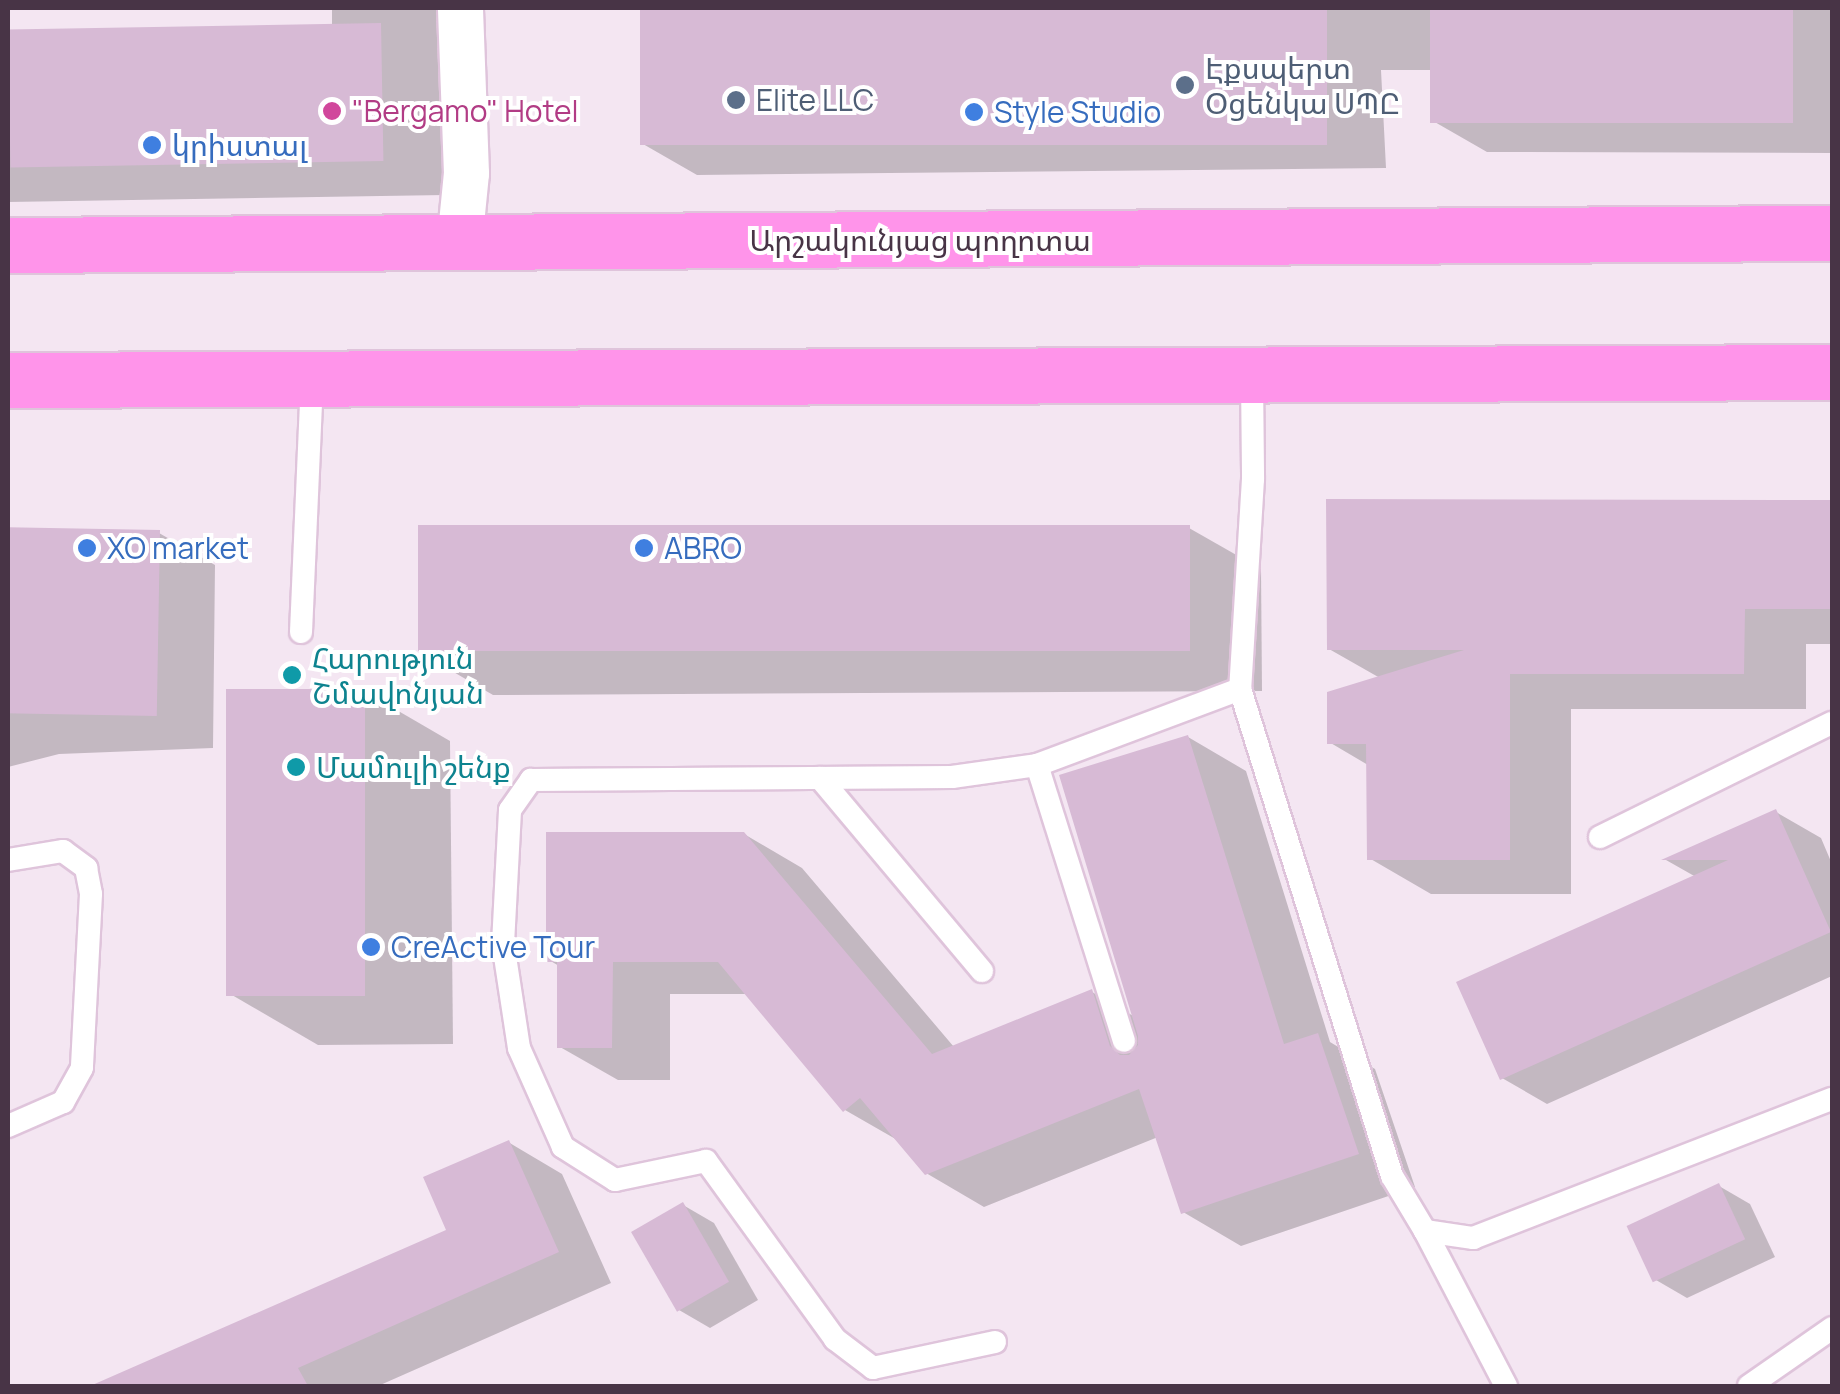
<!DOCTYPE html>
<html>
<head>
<meta charset="utf-8">
<style>
	body { margin:0 }
	#map { position:relative; width:1840px; height:1394px; overflow:hidden; background:#f4e6f2; font-family:Manrope,"Noto Sans Armenian",sans-serif }
	div>[style] { position:absolute }
	[style*='--x'] { left:calc(var(--x)*1px); top:calc(var(--y)*1px); width:calc(var(--w)*1px); rotate:calc(var(--a)*1deg) }
	.shadow>* { inset:0; background:#0003 }
	.building>* { inset:0; background:#d7bad5; transform-origin:0 0 }
	.roads { filter:drop-shadow(2px 0 #dfc4db) drop-shadow(-2px 0 #dfc4db) drop-shadow(0 2px #dfc4db) drop-shadow(0 -2px #dfc4db) }
	.lane>* { height:22px; margin:-11px; padding:0 11px; transform-origin:11px; border-radius:11px; background:#fff }
	.street>* { height:45px; margin:-22.5px; padding:0 22.5px; transform-origin:22.5px; border-radius:22.5px; background:#fff }
	.primary>* { height:55px; margin:-27.5px; padding:0 27.5px; transform-origin:27.5px; border-radius:27.5px; background:#ff94ea }
	.dots>* { width:28px; height:28px; translate:-50% -50%; box-sizing:border-box; border:5px solid #fff; border-radius:50% }
	span { translate:-50% -50%; white-space:nowrap; text-align:center; line-height:1.15; -webkit-text-stroke:8px #fff; paint-order:stroke }
	.service-label { font-size:30px; color:#4e5e75 }
	.left { translate:0 -50%; text-align:left }
	.hotel-label { font-size:30px; color:#b23c85 }
	.shop-label { font-size:30px; color:#366cbe }
	.street-label { font-size:30px; color:#483446 }
	.culture-label { font-size:30px; color:#0d838f }
	.frame { position:absolute; inset:0; border:10px solid #483446; pointer-events:none }
</style>
</head>
<body>
<div id="map">
	<div class="shadow">
		<div style="clip-path:polygon(332px 8px,454px 8px,445px 195px,8px 202px,8px 35px,332px 27px)"></div>
		<div style="clip-path:polygon(642px 8px,1832px 8px,1832px 153px,1487px 152px,1433px 121px,1433px 70px,1381px 70px,1386px 168px,697px 175px,643px 144px)"></div>
		<div style="clip-path:polygon(1329px 502px,1832px 502px,1832px 644px,1806px 644px,1806px 709px,1571px 709px,1571px 894px,1431px 894px,1369px 858px,1368px 765px,1329px 742px,1380px 678px,1329px 649px)"></div>
		<div style="clip-path:polygon(1189px 528px,1261px 569px,1262px 691px,493px 695px,421px 653px)"></div>
		<div style="clip-path:polygon(159px 533px,215px 565px,213px 748px,59px 754px,8px 767px,8px 536px)"></div>
		<div style="clip-path:polygon(364px 691px,450px 741px,453px 1044px,318px 1045px,232px 995px)"></div>
		<div style="clip-path:polygon(1188px 737px,1246px 771px,1330px 1042px,1375px 1069px,1415px 1187px,1241px 1246px,1183px 1212px,1158px 1137px,984px 1207px,926px 1173px,899px 1141px,845px 1110px,748px 994px,670px 994px,670px 1080px,618px 1080px,560px 1047px,559px 966px,549px 960px,744px 834px,802px 868px,954px 1047px,1092px 992px,1135px 1017px)"></div>
		<div style="clip-path:polygon(1776px 812px,1821px 838px,1832px 864px,1832px 976px,1547px 1104px,1502px 1078px,1696px 877px,1666px 860px)"></div>
		<div style="clip-path:polygon(508px 1142px,562px 1174px,611px 1283px,378px 1386px,97px 1386px,450px 1231px)"></div>
		<div style="clip-path:polygon(1719px 1186px,1750px 1204px,1775px 1257px,1687px 1298px,1656px 1280px)"></div>
		<div style="clip-path:polygon(683px 1205px,714px 1223px,758px 1300px,710px 1328px,679px 1310px)"></div>
	</div>
	<div class="building">
		<div style="left:640px;top:8px;width:687px;height:137px"></div>
		<div style="left:1430px;top:8px;width:363px;height:115px"></div>
		<div style="left:381px;top:23px;width:138px;height:373px;rotate:89deg"></div>
		<div style="clip-path:polygon(1326px 499px,1832px 500px,1832px 609px,1745px 609px,1744px 674px,1510px 674px,1510px 860px,1367px 860px,1366px 744px,1327px 744px,1327px 692px,1464px 650px,1327px 650px)"></div>
		<div style="left:1190px;top:525px;width:126px;height:772px;rotate:90deg"></div>
		<div style="left:160px;top:530px;width:186px;height:152px;rotate:91deg"></div>
		<div style="left:365px;top:689px;width:307px;height:139px;rotate:90deg"></div>
		<div style="clip-path:polygon(1188px 735px,1284px 1044px,1318px 1033px,1359px 1154px,1181px 1214px,1139px 1089px,925px 1175px,860px 1098px,843px 1112px,718px 962px,613px 962px,612px 1048px,557px 1048px,557px 962px,546px 962px,546px 832px,744px 832px,932px 1054px,1092px 989px,1110px 1046px,1120px 1055px,1129px 1055px,1138px 1045px,1138px 1036px,1059px 775px)"></div>
		<div style="clip-path:polygon(1776px 809px,1831px 932px,1500px 1080px,1456px 982px,1728px 860px,1661px 860px)"></div>
		<div style="clip-path:polygon(509px 1140px,559px 1252px,298px 1368px,308px 1386px,90px 1386px,446px 1230px,423px 1177px)"></div>
		<div style="left:1719px;top:1183px;width:62px;height:102px;rotate:65deg"></div>
		<div style="left:683px;top:1202px;width:92px;height:60px;rotate:60deg"></div>
	</div>
	<div class="roads">
		<div class="lane">
			<div style="--x:1252;--y:377;--w:102;--a:89.4"></div>
			<div style="--x:1253;--y:479;--w:210;--a:93.5"></div>
			<div style="--x:1240;--y:689;--w:510;--a:72.67"></div>
			<div style="--x:1392;--y:1176;--w:64;--a:59"></div>
			<div style="--x:1425;--y:1231;--w:49;--a:8.3"></div>
			<div style="--x:1473;--y:1238;--w:385;--a:-21.2"></div>
			<div style="--x:301;--y:632;--w:254;--a:-87.5"></div>
			<div style="--x:1037;--y:765;--w:289;--a:72.5"></div>
			<div style="--x:820;--y:778;--w:252;--a:50"></div>
			<div style="--x:1600;--y:837;--w:258;--a:-26.2"></div>
			<div style="--x:8;--y:860;--w:56;--a:-9.3"></div>
			<div style="--x:63;--y:851;--w:29;--a:36"></div>
			<div style="--x:86;--y:868;--w:26;--a:79"></div>
			<div style="--x:91;--y:894;--w:174;--a:93"></div>
			<div style="--x:82;--y:1068;--w:39;--a:119"></div>
			<div style="--x:63;--y:1102;--w:60;--a:156.4"></div>
			<div style="--x:1425;--y:1231;--w:175;--a:62.4"></div>
			<div style="--x:995;--y:1342;--w:125;--a:168"></div>
			<div style="--x:873;--y:1368;--w:48;--a:-142.7"></div>
			<div style="--x:835;--y:1339;--w:220;--a:-125.9"></div>
			<div style="--x:706;--y:1161;--w:93;--a:168.2"></div>
			<div style="--x:615;--y:1180;--w:62;--a:-147.6"></div>
			<div style="--x:563;--y:1147;--w:108;--a:-114"></div>
			<div style="--x:519;--y:1048;--w:105;--a:-98.7"></div>
			<div style="--x:503;--y:944;--w:134;--a:-87"></div>
			<div style="--x:510;--y:810;--w:37;--a:-55"></div>
			<div style="--x:531;--y:780;--w:421;--a:-0.4"></div>
			<div style="--x:952;--y:777;--w:86;--a:-8"></div>
			<div style="--x:1037;--y:765;--w:217;--a:-20.5"></div>
			<div style="--x:1749;--y:1386;--w:101;--a:-34.9"></div>
		</div>
		<div class="street">
			<div style="--x:459;--y:243;--w:70;--a:-84.3"></div>
			<div style="--x:466;--y:173;--w:165;--a:-92.1"></div>
		</div>
		<div class="primary">
			<div style="--x:8;--y:245;--w:1824;--a:-0.38"></div>
			<div style="--x:8;--y:380;--w:1824;--a:-0.25"></div>
		</div>
	</div>
	<div class="dots">
		<div style="left:1185px;top:85px;background:#5c6f8a"></div>
		<div style="left:736px;top:100px;background:#5c6f8a"></div>
		<div style="left:332px;top:111px;background:#d1479c"></div>
		<div style="left:974px;top:112px;background:#3f7fe0"></div>
		<div style="left:152px;top:145px;background:#3f7fe0"></div>
		<div style="left:87px;top:548px;background:#3f7fe0"></div>
		<div style="left:644px;top:548px;background:#3f7fe0"></div>
		<div style="left:292px;top:675px;background:#0f9aa8"></div>
		<div style="left:296px;top:767px;background:#0f9aa8"></div>
		<div style="left:371px;top:947px;background:#3f7fe0"></div>
	</div>
	<div class="service-label">
		<span class="left" style="left:1205px;top:85px">Էքսպերտ<br>Օցենկա ՍՊԸ</span>
		<span class="left" style="left:756px;top:100px">Elite LLC</span>
	</div>
	<div class="hotel-label">
		<span class="left" style="left:352px;top:111px">"Bergamo" Hotel</span>
	</div>
	<div class="shop-label">
		<span class="left" style="left:994px;top:112px">Style Studio</span>
		<span class="left" style="left:172px;top:145px">կրիստալ</span>
		<span class="left" style="left:107px;top:548px">XO market</span>
		<span class="left" style="left:664px;top:548px">ABRO</span>
		<span class="left" style="left:391px;top:947px">CreActive Tour</span>
	</div>
	<div class="street-label">
		<span style="left:920px;top:240px">Արշակունյաց պողոտա</span>
	</div>
	<div class="culture-label">
		<span class="left" style="left:312px;top:675px">Հարություն<br>Շմավոնյան</span>
		<span class="left" style="left:316px;top:767px">Մամուլի շենք</span>
	</div>
	<div class="frame"></div>
</div>
</body>
</html>
